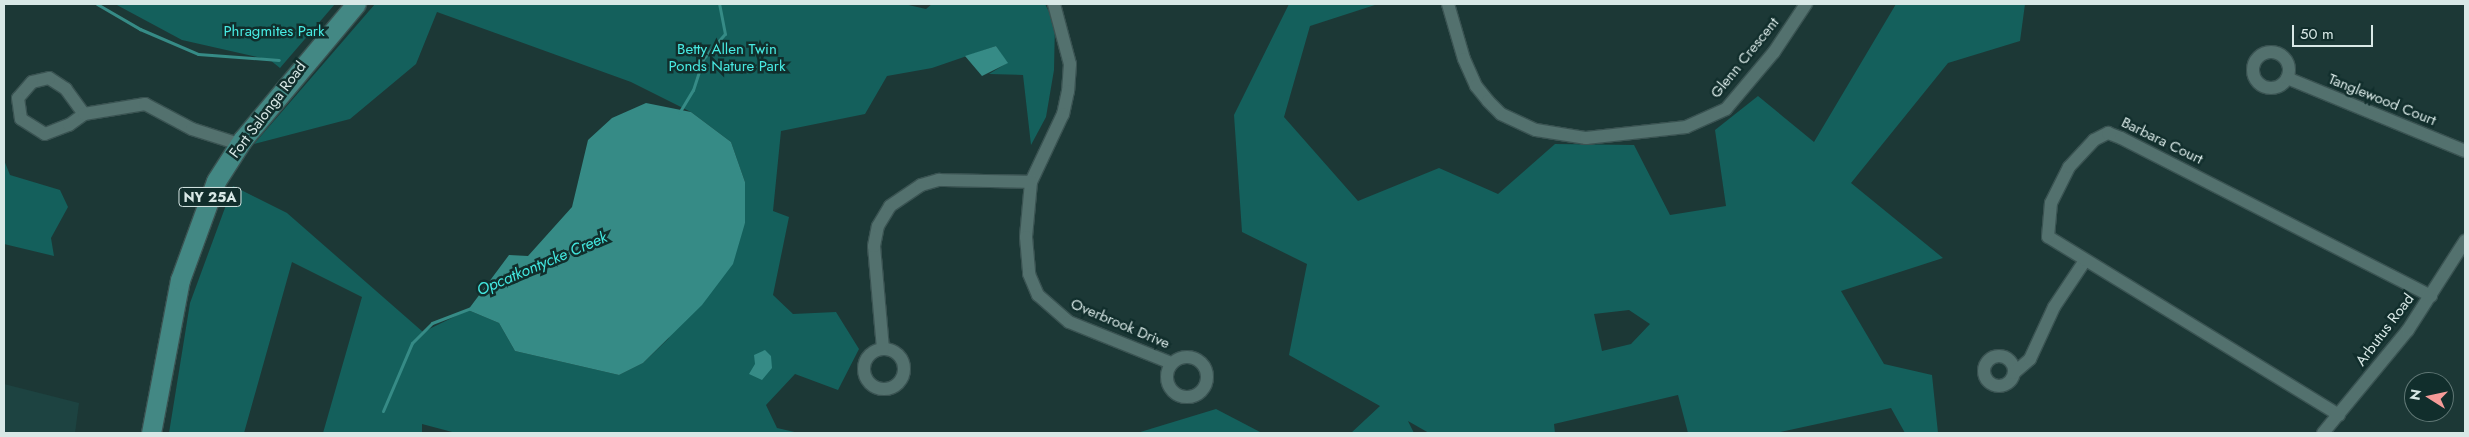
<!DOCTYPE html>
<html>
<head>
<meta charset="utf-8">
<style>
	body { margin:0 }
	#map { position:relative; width:2469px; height:437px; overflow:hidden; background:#1c3836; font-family:Jost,sans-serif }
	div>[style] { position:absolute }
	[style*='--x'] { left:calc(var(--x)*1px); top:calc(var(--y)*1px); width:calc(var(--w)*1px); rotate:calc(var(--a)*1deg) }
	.built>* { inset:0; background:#1d4341 }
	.green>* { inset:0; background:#14605c }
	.water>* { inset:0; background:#368b86 }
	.stream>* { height:3px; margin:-1.5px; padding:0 1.5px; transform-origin:1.5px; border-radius:1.5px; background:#368b86 }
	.roads { filter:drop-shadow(1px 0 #3a5352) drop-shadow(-1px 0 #3a5352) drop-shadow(0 1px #3a5352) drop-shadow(0 -1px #3a5352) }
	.street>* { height:12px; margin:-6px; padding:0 6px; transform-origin:6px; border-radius:6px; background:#53716e }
	.street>.ring { margin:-6px; padding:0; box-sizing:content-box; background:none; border:12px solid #53716e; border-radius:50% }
	.primary>* { height:19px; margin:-9.5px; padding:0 9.5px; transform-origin:9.5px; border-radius:9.5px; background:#438884 }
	span { translate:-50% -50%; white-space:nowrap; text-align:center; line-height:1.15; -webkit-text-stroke:5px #112e2c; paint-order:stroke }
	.shield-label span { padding:1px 4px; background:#112e2c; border:1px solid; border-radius:4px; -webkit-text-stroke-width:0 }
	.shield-label { font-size:14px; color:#d8e8e6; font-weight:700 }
	.park-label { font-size:15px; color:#48ebe3 }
	.street-label { font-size:15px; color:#d8e8e6 }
	.water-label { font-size:16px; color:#43e7df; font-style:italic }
	.frame { position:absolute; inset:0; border:5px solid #d8e8e6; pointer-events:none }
	.north { position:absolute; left:2404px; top:372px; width:50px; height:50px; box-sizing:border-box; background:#112e2c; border:1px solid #617876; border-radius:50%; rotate:280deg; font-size:14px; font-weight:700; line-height:20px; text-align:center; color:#d8e8e6 }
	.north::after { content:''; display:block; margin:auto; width:18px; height:22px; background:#f59b98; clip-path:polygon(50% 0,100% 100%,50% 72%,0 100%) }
	.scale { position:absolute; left:2292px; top:25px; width:81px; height:22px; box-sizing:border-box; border:2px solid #d8e8e6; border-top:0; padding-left:6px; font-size:15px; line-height:18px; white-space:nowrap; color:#d8e8e6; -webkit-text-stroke:4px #112e2c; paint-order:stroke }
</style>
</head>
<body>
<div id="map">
	<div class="built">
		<div style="clip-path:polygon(4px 384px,79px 403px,75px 433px,4px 433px)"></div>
	</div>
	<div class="green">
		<div style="clip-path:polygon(115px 4px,335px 4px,280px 68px,270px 60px,182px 40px)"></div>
		<div style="clip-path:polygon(375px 4px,904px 4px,926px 9px,932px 4px,1045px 4px,1055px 23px,1054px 70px,1046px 117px,1031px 145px,1023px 75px,989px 74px,1007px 63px,996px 46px,932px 68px,887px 76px,865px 114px,781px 131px,773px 211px,789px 217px,773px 295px,793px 314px,836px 312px,859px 349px,838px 390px,795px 374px,766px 405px,777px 428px,799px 433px,456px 433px,422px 424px,422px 433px,323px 433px,362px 297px,292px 262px,244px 433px,169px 433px,190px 303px,233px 186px,287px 213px,423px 332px,468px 310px,499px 323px,515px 351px,619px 375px,643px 363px,668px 339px,745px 223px,745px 182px,731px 142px,691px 112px,631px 82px,437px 12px,416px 64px,350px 119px,254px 144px)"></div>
		<div style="clip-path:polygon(evenodd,1289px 4px,1378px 4px,1310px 26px,1284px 117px,1358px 201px,1439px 168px,1498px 194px,1555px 144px,1634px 145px,1670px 215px,1726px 206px,1715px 130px,1758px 96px,1814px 142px,1896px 4px,2025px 4px,2020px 41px,1948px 63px,1851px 183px,1943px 258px,1841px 291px,1884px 364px,1932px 375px,1938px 433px,1905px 433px,1891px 408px,1776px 433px,1688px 433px,1678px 395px,1554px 424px,1555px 433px,1429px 433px,1408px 421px,1414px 433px,1351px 433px,1380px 406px,1289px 355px,1307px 264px,1242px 232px,1234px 115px,1289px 4px,1629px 310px,1650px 324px,1631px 344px,1602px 351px,1594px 314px,1629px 310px)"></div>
		<div style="clip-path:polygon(4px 160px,10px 175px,60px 190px,68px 207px,51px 238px,54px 256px,4px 244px)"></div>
		<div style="clip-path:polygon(1216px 409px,1262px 433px,1137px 433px)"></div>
	</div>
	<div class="water">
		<div style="clip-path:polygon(996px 46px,1008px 63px,982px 76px,965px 56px)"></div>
		<div style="clip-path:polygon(646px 103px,691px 112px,731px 142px,745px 182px,745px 223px,733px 264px,702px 305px,643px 363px,619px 375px,515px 351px,499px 323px,468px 310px,509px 255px,528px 256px,572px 207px,588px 140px,612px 118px)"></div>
		<div style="clip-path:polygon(765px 350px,771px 356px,772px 368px,762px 380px,749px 374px,755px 364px,754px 355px)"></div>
	</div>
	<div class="stream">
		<div style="--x:97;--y:4;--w:50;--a:30.2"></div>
		<div style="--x:140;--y:29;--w:63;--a:23.3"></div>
		<div style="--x:198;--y:54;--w:81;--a:4.2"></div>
		<div style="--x:679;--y:113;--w:27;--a:-59"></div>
		<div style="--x:693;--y:90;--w:33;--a:-72"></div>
		<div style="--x:703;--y:59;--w:33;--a:-49"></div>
		<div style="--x:725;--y:34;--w:31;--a:-101"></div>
		<div style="--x:383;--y:411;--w:74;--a:-66.9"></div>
		<div style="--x:412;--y:343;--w:28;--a:-45"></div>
		<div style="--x:432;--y:323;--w:42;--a:-21"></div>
	</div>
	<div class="roads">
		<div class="street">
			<div style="--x:1054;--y:4;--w:62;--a:75.1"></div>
			<div style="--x:1070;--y:64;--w:27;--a:94"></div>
			<div style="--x:1068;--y:91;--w:24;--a:102"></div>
			<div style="--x:1063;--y:114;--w:75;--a:115.2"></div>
			<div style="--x:1031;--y:182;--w:55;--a:95.2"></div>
			<div style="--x:1026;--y:237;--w:37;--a:85"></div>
			<div style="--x:1029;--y:274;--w:23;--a:67"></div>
			<div style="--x:1038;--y:295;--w:41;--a:41.1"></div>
			<div style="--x:1069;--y:322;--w:110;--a:21.9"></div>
			<div style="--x:1448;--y:4;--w:57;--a:73.8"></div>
			<div style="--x:1464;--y:59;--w:30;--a:66"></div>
			<div style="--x:1476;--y:86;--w:19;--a:51"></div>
			<div style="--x:1488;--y:101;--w:18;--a:45"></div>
			<div style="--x:1501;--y:114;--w:38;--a:25"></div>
			<div style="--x:1536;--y:130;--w:51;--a:9.1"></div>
			<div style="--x:1586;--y:138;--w:101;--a:-6.3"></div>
			<div style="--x:1686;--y:127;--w:44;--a:-24.2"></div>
			<div style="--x:1726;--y:109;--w:75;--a:-49.9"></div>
			<div style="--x:1774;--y:52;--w:58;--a:-56.3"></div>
			<div class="ring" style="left:2253px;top:52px;width:24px;height:24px"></div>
			<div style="--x:2287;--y:78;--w:192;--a:22.3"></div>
			<div style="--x:84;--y:114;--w:31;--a:-126"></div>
			<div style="--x:66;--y:89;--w:20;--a:-147"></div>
			<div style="--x:49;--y:78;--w:17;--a:167"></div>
			<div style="--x:32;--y:82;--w:21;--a:131"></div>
			<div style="--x:18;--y:98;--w:21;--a:82"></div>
			<div style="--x:21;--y:119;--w:28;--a:32"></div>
			<div style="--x:45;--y:134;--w:26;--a:-21"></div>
			<div style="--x:69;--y:125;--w:19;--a:-36"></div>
			<div style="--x:84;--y:114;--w:62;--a:-9.3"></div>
			<div style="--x:145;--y:104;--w:53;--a:28"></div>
			<div style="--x:192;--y:129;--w:49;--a:17.7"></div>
			<div class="ring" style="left:864px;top:349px;width:28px;height:28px"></div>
			<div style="--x:883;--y:349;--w:103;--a:-95"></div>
			<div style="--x:874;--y:246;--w:20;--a:-79"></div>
			<div style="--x:878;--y:226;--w:23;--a:-59"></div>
			<div style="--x:890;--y:206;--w:37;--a:-34"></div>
			<div style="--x:921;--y:185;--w:19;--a:-16"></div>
			<div style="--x:939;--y:180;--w:92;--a:1.2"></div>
			<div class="ring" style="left:1984px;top:356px;width:18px;height:18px"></div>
			<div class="ring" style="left:1167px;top:357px;width:28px;height:28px"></div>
			<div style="--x:2014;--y:373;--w:21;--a:-41"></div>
			<div style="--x:2030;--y:359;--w:57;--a:-65.2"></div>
			<div style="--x:2054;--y:307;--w:54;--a:-56.3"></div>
			<div style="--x:2339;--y:415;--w:341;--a:-148.5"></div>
			<div style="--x:2048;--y:237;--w:34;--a:-85"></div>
			<div style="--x:2051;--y:203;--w:40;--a:-63.4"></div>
			<div style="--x:2069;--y:167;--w:37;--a:-47"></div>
			<div style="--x:2094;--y:140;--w:16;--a:-27"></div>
			<div style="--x:2108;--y:133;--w:14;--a:21"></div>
			<div style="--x:2121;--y:138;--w:348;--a:27"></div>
			<div style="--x:2323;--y:433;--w:134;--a:-50.5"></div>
			<div style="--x:2408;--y:330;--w:106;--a:-57.4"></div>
		</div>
		<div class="primary">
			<div style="--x:151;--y:433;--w:156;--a:-79.3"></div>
			<div style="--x:180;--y:280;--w:105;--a:-70"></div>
			<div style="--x:216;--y:181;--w:50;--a:-57.3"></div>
			<div style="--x:243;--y:139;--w:176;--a:-50.1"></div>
		</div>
	</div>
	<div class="shield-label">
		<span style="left:210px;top:197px">NY 25A</span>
	</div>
	<div class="park-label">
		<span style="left:274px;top:32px">Phragmites Park</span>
		<span style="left:727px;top:58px">Betty Allen Twin<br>Ponds Nature Park</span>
	</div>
	<div class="street-label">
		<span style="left:1745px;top:58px;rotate:-51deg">Glenn Crescent</span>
		<span style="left:2382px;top:100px;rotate:22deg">Tanglewood Court</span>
		<span style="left:268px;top:110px;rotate:-53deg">Fort Salonga Road</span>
		<span style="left:2162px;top:141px;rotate:26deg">Barbara Court</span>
		<span style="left:1120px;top:324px;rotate:23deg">Overbrook Drive</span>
		<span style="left:2385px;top:330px;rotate:-53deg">Arbutus Road</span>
	</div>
	<div class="water-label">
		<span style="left:542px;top:264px;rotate:-23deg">Opcatkontycke Creek</span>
	</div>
	<div class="frame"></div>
	<div class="north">N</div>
	<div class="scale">50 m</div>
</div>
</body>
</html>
